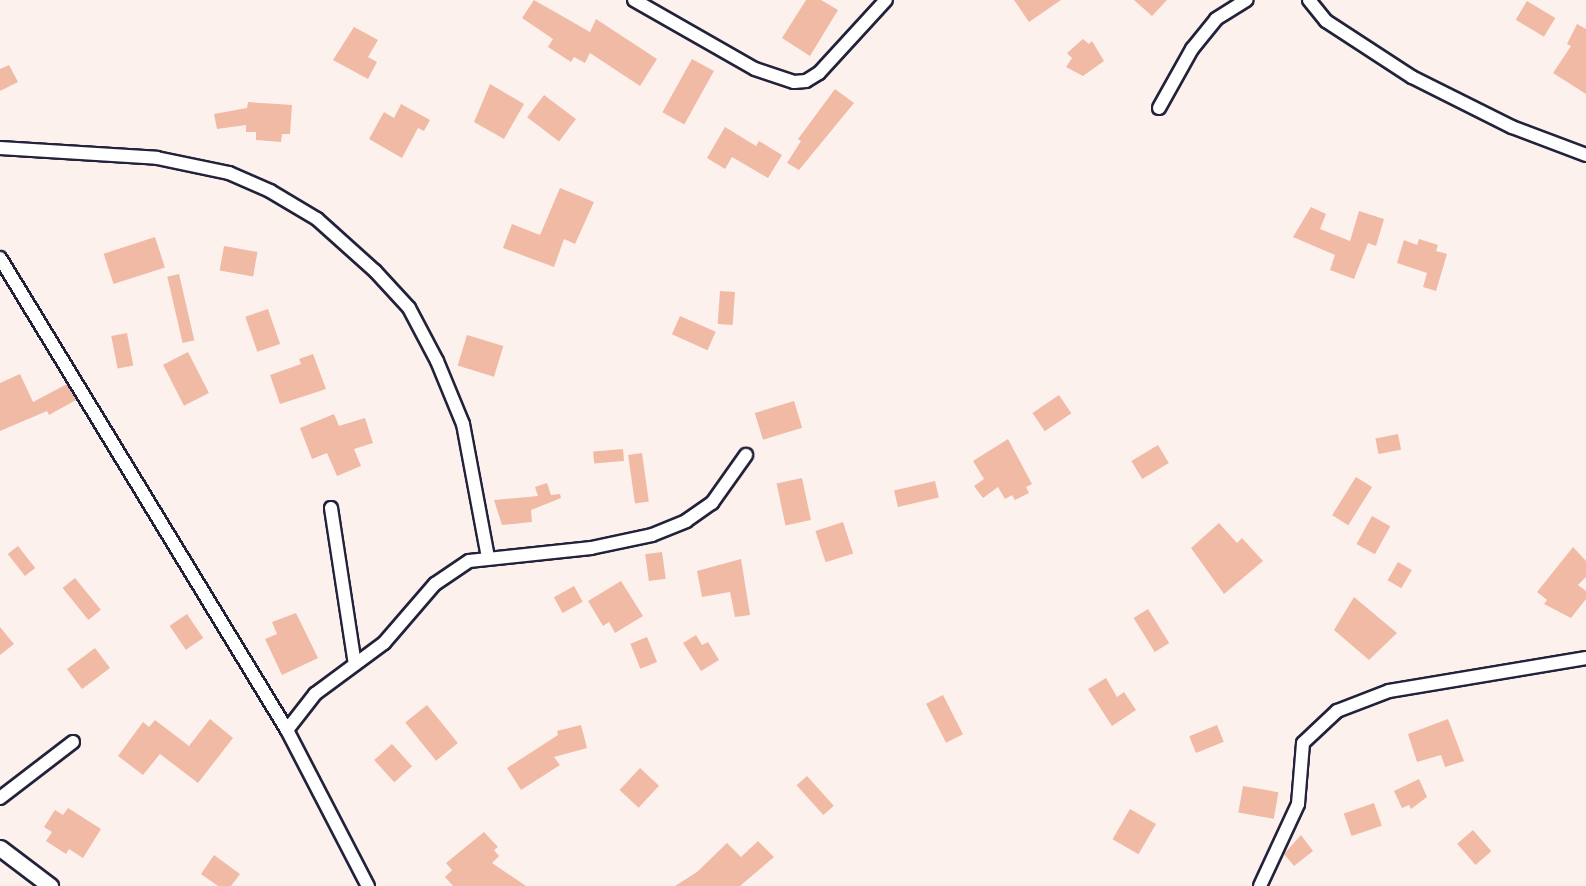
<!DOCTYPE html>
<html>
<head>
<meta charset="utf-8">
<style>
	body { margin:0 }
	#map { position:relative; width:1586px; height:886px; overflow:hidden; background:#fcf1ed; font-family:"Comic Neue",sans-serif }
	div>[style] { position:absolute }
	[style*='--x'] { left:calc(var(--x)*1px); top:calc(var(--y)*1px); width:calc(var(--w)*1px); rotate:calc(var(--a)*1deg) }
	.building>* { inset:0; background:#f1baa5; transform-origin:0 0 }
	.roads { filter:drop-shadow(2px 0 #22223b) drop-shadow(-2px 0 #22223b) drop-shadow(0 2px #22223b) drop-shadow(0 -2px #22223b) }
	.minor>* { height:12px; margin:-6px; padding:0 6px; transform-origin:6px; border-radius:6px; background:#fff }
	.tertiary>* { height:15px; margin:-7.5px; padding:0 7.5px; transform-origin:7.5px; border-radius:7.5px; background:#fff }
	span { translate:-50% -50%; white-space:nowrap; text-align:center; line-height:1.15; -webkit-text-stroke:4.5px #fff; paint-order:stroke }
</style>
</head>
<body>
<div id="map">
	<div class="building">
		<div style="clip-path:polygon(534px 0,590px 32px,596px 19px,657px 59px,640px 86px,590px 53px,585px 63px,574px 57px,571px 62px,548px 47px,553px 39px,522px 18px)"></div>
		<div style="clip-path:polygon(806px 0,821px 0,838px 10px,810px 56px,782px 38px)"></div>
		<div style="clip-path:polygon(1014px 0,1061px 0,1029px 22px)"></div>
		<div style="clip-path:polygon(1134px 0,1167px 0,1152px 16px)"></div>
		<div style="left:1527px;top:1px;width:33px;height:22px;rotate:31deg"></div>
		<div style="clip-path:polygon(1577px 24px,1586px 29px,1586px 94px,1553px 73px,1571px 46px,1567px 44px)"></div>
		<div style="clip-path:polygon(354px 27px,378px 40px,368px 57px,377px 62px,368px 79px,333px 60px)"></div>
		<div style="clip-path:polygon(1083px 39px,1089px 44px,1092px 41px,1104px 61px,1083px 76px,1066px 67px,1072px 58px,1067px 53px)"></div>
		<div style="left:692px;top:59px;width:25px;height:61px;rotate:29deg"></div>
		<div style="clip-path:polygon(9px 65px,18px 82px,0 91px,0 69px)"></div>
		<div style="clip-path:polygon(490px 84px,524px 104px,504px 139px,474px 122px)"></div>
		<div style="clip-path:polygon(835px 89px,854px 103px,799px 170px,787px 163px,801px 141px,798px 139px)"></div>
		<div style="left:544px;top:95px;width:40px;height:28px;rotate:37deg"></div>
		<div style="clip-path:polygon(248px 102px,292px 105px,290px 134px,282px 134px,281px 142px,256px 140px,256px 132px,246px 132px,246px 125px,217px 129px,214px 114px,247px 108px)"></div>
		<div style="clip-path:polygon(401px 104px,430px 120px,424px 131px,418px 128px,402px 158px,369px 139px,384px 112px,394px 118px)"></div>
		<div style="clip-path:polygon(725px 127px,756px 146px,759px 141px,782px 155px,768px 178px,732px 157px,725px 169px,707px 158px)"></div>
		<div style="clip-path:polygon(560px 188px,594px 202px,575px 244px,564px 239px,554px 267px,503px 248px,512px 224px,540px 235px)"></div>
		<div style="clip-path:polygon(1311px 207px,1326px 214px,1320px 229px,1350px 241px,1359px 211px,1384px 219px,1376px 246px,1368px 243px,1354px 279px,1330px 270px,1335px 255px,1293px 237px)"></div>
		<div style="left:155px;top:237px;width:32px;height:54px;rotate:72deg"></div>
		<div style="clip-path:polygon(1419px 239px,1438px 245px,1436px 251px,1447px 254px,1436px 291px,1423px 287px,1427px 273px,1397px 263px,1404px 240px,1417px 245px)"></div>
		<div style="left:224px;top:246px;width:34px;height:25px;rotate:10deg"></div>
		<div style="left:179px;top:274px;width:68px;height:12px;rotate:77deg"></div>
		<div style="left:720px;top:291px;width:15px;height:33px;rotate:4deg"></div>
		<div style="left:268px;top:309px;width:37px;height:24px;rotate:71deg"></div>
		<div style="left:680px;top:316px;width:39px;height:20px;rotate:24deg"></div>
		<div style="left:127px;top:333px;width:33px;height:16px;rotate:79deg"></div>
		<div style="left:467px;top:335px;width:38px;height:32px;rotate:17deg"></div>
		<div style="left:188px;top:352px;width:46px;height:28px;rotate:63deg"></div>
		<div style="clip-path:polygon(313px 354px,326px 389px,280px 404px,270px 375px,301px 364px,299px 359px)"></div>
		<div style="clip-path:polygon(20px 374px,33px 402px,67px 384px,76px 400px,49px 415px,47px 411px,0 431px,0 383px)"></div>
		<div style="left:1059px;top:395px;width:22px;height:32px;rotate:56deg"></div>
		<div style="left:794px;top:401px;width:28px;height:41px;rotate:73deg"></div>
		<div style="clip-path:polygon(334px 414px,339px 426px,365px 418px,373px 443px,354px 449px,361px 466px,337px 476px,327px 453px,312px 459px,300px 428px)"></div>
		<div style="left:1398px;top:434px;width:16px;height:23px;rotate:79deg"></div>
		<div style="clip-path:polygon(1008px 439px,1032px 484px,1026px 487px,1029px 493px,1015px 500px,1012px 495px,1005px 499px,998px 487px,983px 498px,974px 486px,984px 479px,973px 461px)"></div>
		<div style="left:1158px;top:445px;width:21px;height:31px;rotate:59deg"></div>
		<div style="left:623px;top:449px;width:12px;height:30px;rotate:85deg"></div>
		<div style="left:642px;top:453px;width:49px;height:14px;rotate:82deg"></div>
		<div style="left:1356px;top:477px;width:19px;height:45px;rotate:32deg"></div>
		<div style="left:802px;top:478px;width:43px;height:26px;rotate:78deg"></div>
		<div style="left:935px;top:481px;width:17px;height:42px;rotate:77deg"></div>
		<div style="clip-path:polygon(547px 483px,551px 495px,560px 494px,561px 498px,531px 510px,532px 522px,502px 525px,494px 500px,538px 496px,535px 487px)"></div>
		<div style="left:1372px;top:516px;width:21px;height:32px;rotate:29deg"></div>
		<div style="left:843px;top:522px;width:33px;height:29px;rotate:72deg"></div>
		<div style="clip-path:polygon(1219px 523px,1237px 543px,1242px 538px,1263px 561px,1224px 594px,1191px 548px)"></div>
		<div style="left:18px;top:546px;width:28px;height:13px;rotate:52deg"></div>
		<div style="clip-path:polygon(1573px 547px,1586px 561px,1586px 577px,1578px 585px,1586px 591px,1586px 599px,1571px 618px,1544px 604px,1547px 600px,1537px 592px)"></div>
		<div style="left:662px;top:552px;width:27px;height:17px;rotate:82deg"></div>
		<div style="clip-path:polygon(741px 559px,750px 615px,735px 617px,730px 592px,702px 597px,697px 571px)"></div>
		<div style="left:1398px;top:562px;width:16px;height:21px;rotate:30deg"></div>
		<div style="left:75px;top:578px;width:41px;height:16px;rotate:51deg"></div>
		<div style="clip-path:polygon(621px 581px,643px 616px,615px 633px,609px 622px,603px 626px,588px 601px)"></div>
		<div style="left:574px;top:586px;width:18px;height:23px;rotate:61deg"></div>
		<div style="clip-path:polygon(1354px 597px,1397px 633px,1369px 660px,1334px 630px)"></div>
		<div style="left:1148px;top:609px;width:40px;height:17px;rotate:58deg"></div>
		<div style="clip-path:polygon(296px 613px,318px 658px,282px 675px,265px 639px,277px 634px,272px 622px)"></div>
		<div style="left:187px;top:614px;width:29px;height:21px;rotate:56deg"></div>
		<div style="clip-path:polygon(0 627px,14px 644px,0 655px)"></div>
		<div style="clip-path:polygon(696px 635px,702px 645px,708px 642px,719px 660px,701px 671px,683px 643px)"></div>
		<div style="left:647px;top:637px;width:27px;height:18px;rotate:68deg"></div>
		<div style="left:95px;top:648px;width:25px;height:35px;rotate:53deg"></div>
		<div style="clip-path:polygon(1106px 678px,1117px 697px,1124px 692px,1136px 710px,1112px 726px,1088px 689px)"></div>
		<div style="left:943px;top:695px;width:44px;height:19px;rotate:63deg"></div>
		<div style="left:427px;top:705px;width:49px;height:28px;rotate:51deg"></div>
		<div style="clip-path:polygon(210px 719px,233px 738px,198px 783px,160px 754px,143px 775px,118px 756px,143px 722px,149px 727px,155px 720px,189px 746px)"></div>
		<div style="clip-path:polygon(1448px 719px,1464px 761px,1445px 767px,1441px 755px,1417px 762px,1408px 734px)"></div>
		<div style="clip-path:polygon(581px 725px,587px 748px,554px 757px,560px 765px,521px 790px,507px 768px,558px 735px,557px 731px)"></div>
		<div style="left:1217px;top:725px;width:18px;height:30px;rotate:68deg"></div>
		<div style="left:392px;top:744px;width:30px;height:24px;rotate:48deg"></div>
		<div style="left:640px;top:768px;width:26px;height:30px;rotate:43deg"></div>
		<div style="left:807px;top:776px;width:40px;height:14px;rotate:48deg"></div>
		<div style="clip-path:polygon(1419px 779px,1427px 797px,1411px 809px,1409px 805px,1402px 808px,1394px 791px)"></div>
		<div style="left:1243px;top:786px;width:36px;height:27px;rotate:10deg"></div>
		<div style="left:1374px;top:803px;width:24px;height:32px;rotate:71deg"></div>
		<div style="clip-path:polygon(68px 808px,101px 829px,83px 858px,69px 849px,66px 854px,46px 841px,52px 832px,44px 827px,55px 810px,63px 815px)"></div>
		<div style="left:1130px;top:809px;width:30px;height:35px;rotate:30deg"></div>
		<div style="left:1473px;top:830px;width:28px;height:21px;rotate:49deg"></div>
		<div style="clip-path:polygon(484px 832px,498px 847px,494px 850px,499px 856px,492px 863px,526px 886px,453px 886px,445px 877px,452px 870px,446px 863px)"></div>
		<div style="clip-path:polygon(1301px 835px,1313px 851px,1294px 866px,1284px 854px)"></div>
		<div style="clip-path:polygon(758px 841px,774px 857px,740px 886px,675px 886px,697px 872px,727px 843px,741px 857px)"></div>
		<div style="clip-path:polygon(214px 855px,240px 874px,231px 886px,218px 886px,201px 874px)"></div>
	</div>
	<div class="roads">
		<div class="minor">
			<div style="--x:634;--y:0;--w:139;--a:29.7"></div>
			<div style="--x:755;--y:69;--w:41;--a:18.4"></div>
			<div style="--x:794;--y:82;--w:12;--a:-5"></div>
			<div style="--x:806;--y:81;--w:15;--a:-32"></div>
			<div style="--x:819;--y:73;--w:99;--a:-47.5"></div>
			<div style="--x:1309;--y:0;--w:27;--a:51"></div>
			<div style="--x:1326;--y:21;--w:103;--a:33.1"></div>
			<div style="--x:1412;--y:77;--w:112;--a:26.6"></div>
			<div style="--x:1512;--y:127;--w:79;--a:20.7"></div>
			<div style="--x:1159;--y:108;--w:68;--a:-60.8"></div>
			<div style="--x:1192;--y:49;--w:38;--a:-51"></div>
			<div style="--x:1216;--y:19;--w:36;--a:-32"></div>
			<div style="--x:0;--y:148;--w:157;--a:3.6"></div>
			<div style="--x:157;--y:158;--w:74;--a:11.8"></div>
			<div style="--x:229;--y:173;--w:45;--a:23.7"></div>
			<div style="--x:270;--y:191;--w:55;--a:30.8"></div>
			<div style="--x:317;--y:219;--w:78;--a:41.9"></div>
			<div style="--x:375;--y:271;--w:50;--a:47.4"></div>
			<div style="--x:409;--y:308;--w:60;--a:62.2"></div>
			<div style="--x:437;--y:361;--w:68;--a:67.6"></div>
			<div style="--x:463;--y:424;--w:136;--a:79.4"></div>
			<div style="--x:0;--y:258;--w:552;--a:58.7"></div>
			<div style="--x:287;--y:730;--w:176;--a:62.6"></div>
			<div style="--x:331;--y:508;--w:158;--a:81.3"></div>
			<div style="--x:287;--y:730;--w:46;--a:-52.1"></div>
			<div style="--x:315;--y:694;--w:86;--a:-36.5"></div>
			<div style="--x:384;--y:643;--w:78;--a:-49.2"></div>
			<div style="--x:435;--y:584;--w:41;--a:-34.1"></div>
			<div style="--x:469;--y:561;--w:123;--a:-6.1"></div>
			<div style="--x:591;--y:548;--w:62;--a:-12"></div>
			<div style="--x:652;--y:535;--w:37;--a:-22"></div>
			<div style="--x:686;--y:521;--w:32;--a:-35"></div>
			<div style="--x:712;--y:503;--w:59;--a:-54.7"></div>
			<div style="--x:0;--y:798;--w:92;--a:-37.5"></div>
			<div style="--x:1260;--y:886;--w:90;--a:-65.1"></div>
			<div style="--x:1298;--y:804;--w:61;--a:-85.3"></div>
			<div style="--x:1303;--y:743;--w:47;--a:-43.3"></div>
			<div style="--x:1337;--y:711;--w:56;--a:-21"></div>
			<div style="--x:1389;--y:691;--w:200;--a:-9.5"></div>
		</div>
		<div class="tertiary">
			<div style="--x:0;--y:848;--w:63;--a:37.2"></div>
		</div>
	</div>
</div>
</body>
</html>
